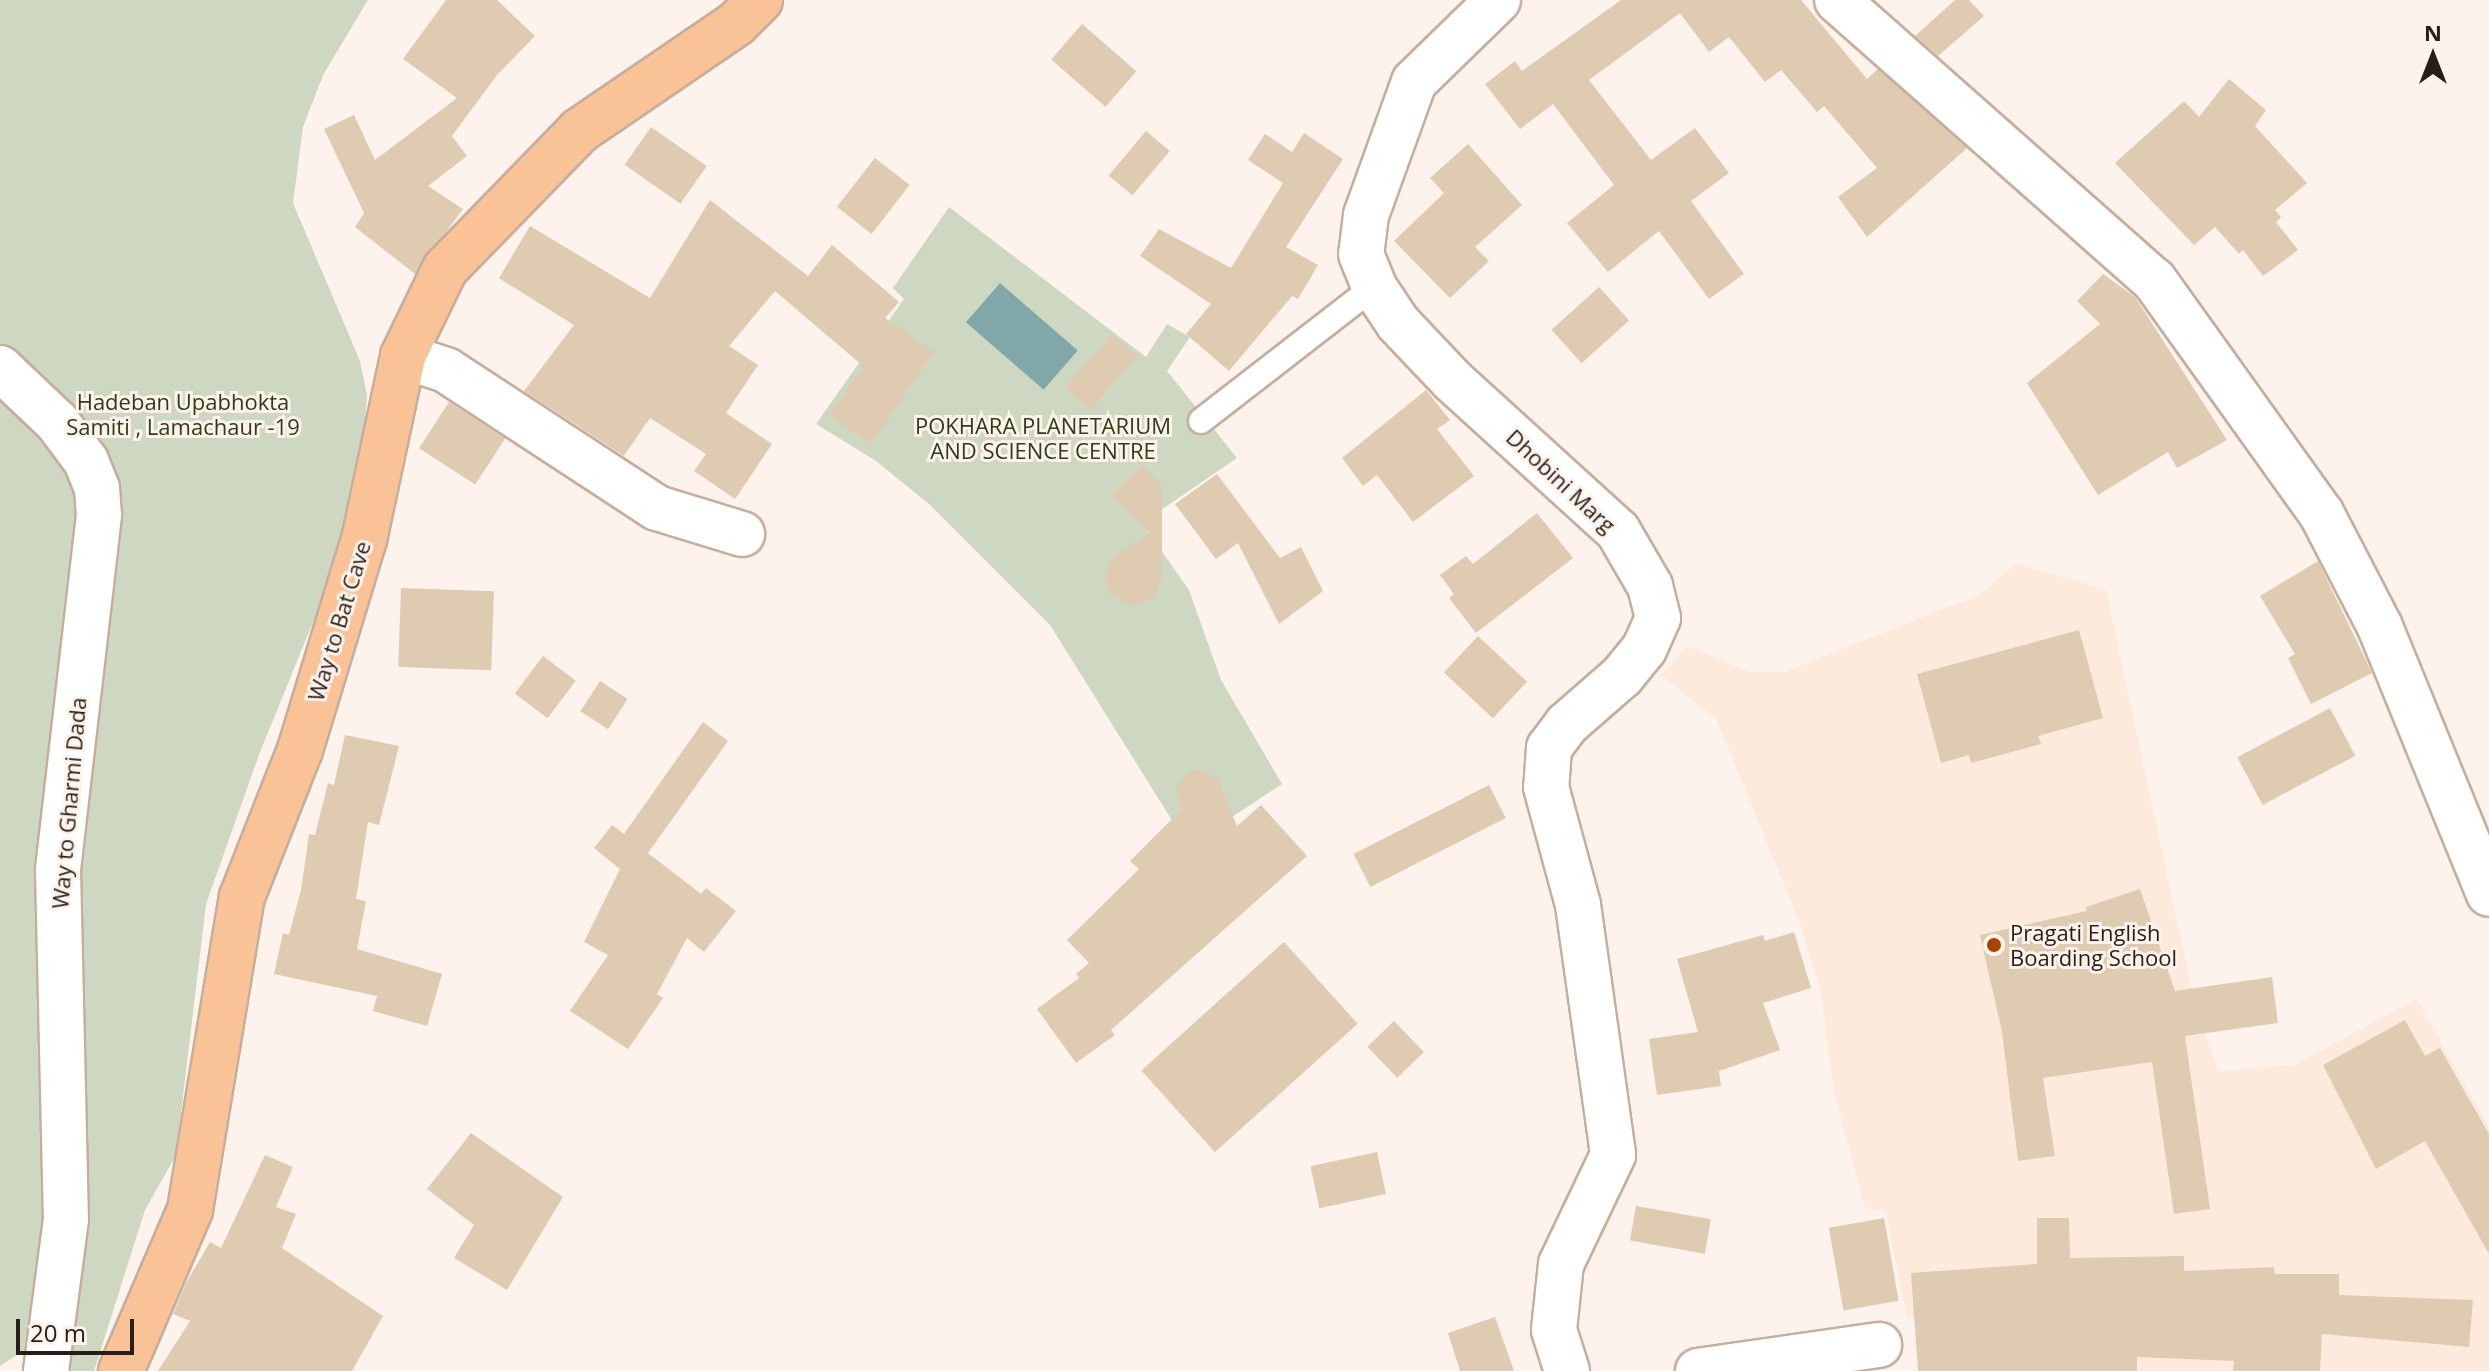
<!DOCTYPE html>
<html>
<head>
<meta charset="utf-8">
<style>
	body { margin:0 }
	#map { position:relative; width:2489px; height:1371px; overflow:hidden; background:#fdf3ec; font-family:"Open Sans",sans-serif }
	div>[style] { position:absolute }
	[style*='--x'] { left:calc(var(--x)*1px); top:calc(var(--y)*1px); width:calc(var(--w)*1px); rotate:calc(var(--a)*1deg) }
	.built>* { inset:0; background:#feeadc }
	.green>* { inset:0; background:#cdd7c2 }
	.water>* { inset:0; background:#81a7aa; transform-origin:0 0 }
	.building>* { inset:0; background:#decbb1; transform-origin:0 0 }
	.roads { filter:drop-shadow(2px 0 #c6ad9c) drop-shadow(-2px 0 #c6ad9c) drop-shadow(0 2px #c6ad9c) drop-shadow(0 -2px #c6ad9c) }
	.service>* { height:24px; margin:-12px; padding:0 12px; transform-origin:12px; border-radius:12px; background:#fff }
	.minor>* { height:44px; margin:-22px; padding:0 22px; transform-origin:22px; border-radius:22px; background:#fff }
	.tertiary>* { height:44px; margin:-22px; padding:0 22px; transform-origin:22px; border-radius:22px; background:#fff }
	.primary>* { height:44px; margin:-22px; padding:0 22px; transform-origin:22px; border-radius:22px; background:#fac297 }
	.dots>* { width:22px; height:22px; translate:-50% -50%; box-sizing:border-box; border:4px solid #fdf3ec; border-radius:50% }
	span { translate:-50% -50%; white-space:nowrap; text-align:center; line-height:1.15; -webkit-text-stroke:6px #fdf3ec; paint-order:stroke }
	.park-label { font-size:22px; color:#2d3e12 }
	.street-label { font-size:22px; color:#281e18 }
	.poi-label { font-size:22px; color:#281e18 }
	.left { translate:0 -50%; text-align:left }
	.north { position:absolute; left:2393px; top:16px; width:80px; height:80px; -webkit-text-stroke:6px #fdf3ec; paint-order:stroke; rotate:0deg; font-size:22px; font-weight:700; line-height:32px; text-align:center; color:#281e18 }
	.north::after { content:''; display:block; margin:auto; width:28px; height:36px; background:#281e18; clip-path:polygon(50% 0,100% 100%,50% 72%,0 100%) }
	.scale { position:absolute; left:16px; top:1319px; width:118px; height:36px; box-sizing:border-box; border:4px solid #281e18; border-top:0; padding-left:10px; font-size:24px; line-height:28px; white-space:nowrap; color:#281e18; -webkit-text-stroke:6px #fdf3ec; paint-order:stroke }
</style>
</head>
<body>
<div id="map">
	<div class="built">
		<div style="clip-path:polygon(2016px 563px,2106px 590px,2195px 1005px,2218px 1071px,2294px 1065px,2417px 999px,2489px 1128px,2489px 1371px,2027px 1371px,2021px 1309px,1907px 1318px,1886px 1212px,1865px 1208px,1834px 1091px,1821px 994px,1800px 923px,1716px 719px,1661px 675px,1688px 646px,1750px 672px,1784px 672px,1979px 595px)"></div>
	</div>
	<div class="green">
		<div style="clip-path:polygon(0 0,368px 0,323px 75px,303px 127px,293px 203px,360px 361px,367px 395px,363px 456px,333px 573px,260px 752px,206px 904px,176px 1155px,145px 1210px,94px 1371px,67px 1371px,55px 1267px,32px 1304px,24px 1350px,0 1366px)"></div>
		<div style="clip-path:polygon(949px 207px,1146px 357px,1167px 324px,1190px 337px,1167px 371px,1237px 458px,1142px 523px,1189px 590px,1221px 680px,1282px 784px,1188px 846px,1050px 625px,929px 504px,876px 461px,816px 424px,904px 299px,893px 288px)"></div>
	</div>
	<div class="water">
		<div style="left:1000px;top:283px;width:103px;height:52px;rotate:41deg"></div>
	</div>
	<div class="building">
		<div style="clip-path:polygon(446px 0,497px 0,535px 36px,497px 75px,452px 136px,467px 156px,428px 186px,463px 209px,415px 274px,355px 227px,364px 213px,324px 129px,354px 115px,375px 160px,457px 98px,403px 59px)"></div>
		<div style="clip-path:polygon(1621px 0,1801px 0,1867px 79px,1878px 69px,1967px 148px,1867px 237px,1838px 197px,1877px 168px,1824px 106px,1817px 112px,1781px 70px,1765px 82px,1729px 37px,1709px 52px,1680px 13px,1589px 80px,1651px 160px,1695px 128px,1729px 173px,1691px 201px,1744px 274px,1709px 299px,1659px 231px,1608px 272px,1567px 223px,1614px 185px,1553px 104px,1520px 129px,1485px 84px,1515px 61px,1522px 71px)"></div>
		<div style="clip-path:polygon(1955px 0,1969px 0,1984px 16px,1938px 56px,1915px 36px)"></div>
		<div style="left:1082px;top:24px;width:72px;height:47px;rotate:41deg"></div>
		<div style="clip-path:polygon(2229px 79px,2266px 110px,2255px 126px,2307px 183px,2275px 210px,2281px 217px,2276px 222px,2298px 250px,2263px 276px,2243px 250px,2239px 254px,2215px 227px,2194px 245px,2115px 163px,2184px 101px,2199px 117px)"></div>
		<div style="left:651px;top:127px;width:68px;height:46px;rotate:35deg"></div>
		<div style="left:1146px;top:131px;width:31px;height:58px;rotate:40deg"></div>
		<div style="clip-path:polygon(1304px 133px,1343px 159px,1286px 247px,1318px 265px,1298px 299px,1292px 296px,1229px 371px,1186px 334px,1211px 304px,1140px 256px,1159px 229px,1231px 268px,1283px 183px,1248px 160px,1265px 134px,1292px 152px)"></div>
		<div style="clip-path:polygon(1468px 144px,1522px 205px,1475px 247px,1489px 261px,1450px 298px,1394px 241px,1444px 193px,1430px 178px)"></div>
		<div style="left:875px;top:158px;width:44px;height:62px;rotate:38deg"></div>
		<div style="clip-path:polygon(710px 200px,808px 276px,832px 245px,899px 302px,885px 318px,934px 352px,871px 444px,830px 415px,863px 366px,775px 291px,729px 346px,758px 365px,726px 413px,772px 444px,735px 499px,694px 471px,706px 454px,650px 418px,624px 456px,524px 391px,574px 325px,499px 278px,530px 226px,650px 298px)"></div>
		<div style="clip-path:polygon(2103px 274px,2135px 297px,2227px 440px,2177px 468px,2168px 452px,2098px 495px,2027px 383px,2100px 324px,2077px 301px)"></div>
		<div style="left:1599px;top:287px;width:45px;height:64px;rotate:48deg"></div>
		<div style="left:1112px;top:334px;width:33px;height:72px;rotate:41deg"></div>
		<div style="clip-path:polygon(1426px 390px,1450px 420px,1437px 429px,1474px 476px,1413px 522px,1377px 475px,1363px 486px,1342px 458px)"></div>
		<div style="left:449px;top:402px;width:67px;height:55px;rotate:33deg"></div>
		<div style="clip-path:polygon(1142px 465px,1162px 485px,1162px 579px,1154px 597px,1131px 606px,1109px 593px,1104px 575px,1112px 558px,1150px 533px,1111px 495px)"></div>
		<div style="clip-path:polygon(1217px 474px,1280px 558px,1301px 547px,1323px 591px,1279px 624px,1238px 543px,1216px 559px,1175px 504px)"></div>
		<div style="clip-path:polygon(1537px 513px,1573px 558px,1476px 633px,1449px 598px,1454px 594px,1440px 575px,1466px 556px,1473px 564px)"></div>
		<div style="clip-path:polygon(2318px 561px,2372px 673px,2311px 704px,2288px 658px,2295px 654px,2260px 596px)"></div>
		<div style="left:401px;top:588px;width:93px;height:79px;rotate:2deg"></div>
		<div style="clip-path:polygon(2079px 630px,2103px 718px,2038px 736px,2041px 744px,1971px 763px,1969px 755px,1941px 763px,1917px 674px)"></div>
		<div style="left:1478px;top:636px;width:67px;height:50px;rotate:43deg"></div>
		<div style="left:543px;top:656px;width:41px;height:47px;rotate:37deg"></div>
		<div style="left:600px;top:681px;width:33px;height:36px;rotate:33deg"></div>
		<div style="left:2330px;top:708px;width:54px;height:105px;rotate:62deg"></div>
		<div style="clip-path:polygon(703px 722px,728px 741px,648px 853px,701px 894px,706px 888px,736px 911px,704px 952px,687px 938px,657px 994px,663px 998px,628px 1049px,570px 1011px,608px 955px,584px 942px,620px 869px,594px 848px,612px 825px,624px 834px)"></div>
		<div style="clip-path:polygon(345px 735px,399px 746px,379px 825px,368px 822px,356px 899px,366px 901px,357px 949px,442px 974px,427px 1026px,373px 1011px,377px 996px,274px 974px,283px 933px,289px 935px,301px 890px,309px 834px,315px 835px,328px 783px,334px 785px)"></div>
		<div style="clip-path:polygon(1200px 769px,1218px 779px,1237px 826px,1261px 805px,1307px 856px,1111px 1030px,1115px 1035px,1076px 1063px,1037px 1009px,1079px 978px,1076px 974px,1089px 963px,1067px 940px,1139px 869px,1130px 861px,1181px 810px,1176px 786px,1190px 771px)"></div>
		<div style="left:1489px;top:785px;width:37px;height:152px;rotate:63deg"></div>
		<div style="clip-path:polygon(2140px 889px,2175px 991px,2272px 977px,2278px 1023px,2185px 1036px,2210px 1209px,2174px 1214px,2152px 1062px,2043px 1078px,2055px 1156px,2018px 1161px,2002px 1032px,1980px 935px,2087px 911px,2086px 907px)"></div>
		<div style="clip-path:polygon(1794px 932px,1811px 988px,1763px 1003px,1780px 1050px,1719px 1071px,1721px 1086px,1657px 1095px,1649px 1039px,1698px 1032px,1677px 959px,1763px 935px,1765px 941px)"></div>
		<div style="left:1284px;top:942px;width:110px;height:192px;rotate:48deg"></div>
		<div style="clip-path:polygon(2405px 1020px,2425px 1056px,2440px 1048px,2489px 1134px,2489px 1254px,2425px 1141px,2376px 1169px,2323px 1065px)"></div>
		<div style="left:1394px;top:1021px;width:43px;height:37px;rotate:46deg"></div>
		<div style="clip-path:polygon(471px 1133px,563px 1197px,507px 1290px,454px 1258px,474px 1225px,427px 1189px)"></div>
		<div style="left:1377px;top:1152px;width:43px;height:68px;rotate:78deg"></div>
		<div style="clip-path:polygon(265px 1155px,293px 1167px,276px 1207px,296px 1214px,282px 1248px,383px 1316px,352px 1371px,158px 1371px,190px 1321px,173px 1314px,186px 1283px,210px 1242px,221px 1248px)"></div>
		<div style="left:1636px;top:1206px;width:76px;height:35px;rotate:10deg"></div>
		<div style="left:1884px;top:1218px;width:84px;height:56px;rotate:80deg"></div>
		<div style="clip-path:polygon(2037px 1218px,2069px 1218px,2070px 1258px,2184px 1256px,2184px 1271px,2274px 1267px,2275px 1274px,2339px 1274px,2339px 1295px,2473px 1300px,2469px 1347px,2322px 1334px,2320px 1371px,2233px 1371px,2234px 1361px,2137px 1357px,2137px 1371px,1918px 1371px,1911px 1273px,2037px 1264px)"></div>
		<div style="clip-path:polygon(1495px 1317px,1514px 1371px,1460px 1371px,1448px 1333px)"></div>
	</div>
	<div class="roads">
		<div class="service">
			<div style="--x:1201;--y:421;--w:219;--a:-37.8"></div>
		</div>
		<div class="minor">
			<div style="--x:1498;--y:0;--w:117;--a:135.7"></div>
			<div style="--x:1414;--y:82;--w:141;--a:109.8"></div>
			<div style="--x:1366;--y:215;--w:39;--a:97"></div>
			<div style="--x:1361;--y:254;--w:35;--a:68"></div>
			<div style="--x:1374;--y:287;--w:43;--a:56.3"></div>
			<div style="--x:1398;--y:323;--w:80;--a:46.5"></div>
			<div style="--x:1453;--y:381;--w:223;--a:42.3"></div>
			<div style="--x:1618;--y:531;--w:64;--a:59.8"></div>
			<div style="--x:1650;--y:586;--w:33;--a:76"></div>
			<div style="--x:1658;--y:618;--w:34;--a:114"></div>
			<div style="--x:1644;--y:649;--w:35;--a:129"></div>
			<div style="--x:1622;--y:676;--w:73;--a:138.9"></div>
			<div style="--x:1567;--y:724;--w:30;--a:127"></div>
			<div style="--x:1549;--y:748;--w:39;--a:94"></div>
			<div style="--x:1546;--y:787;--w:122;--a:74.8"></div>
			<div style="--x:1578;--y:905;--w:252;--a:82"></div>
			<div style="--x:1613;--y:1155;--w:121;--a:115.5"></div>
			<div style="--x:1561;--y:1264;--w:66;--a:96.1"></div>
			<div style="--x:1554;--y:1330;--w:43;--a:72.4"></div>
			<div style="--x:1837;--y:0;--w:423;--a:41.5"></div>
			<div style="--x:2154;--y:280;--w:287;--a:54.4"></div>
			<div style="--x:2321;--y:513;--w:128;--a:62.6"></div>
			<div style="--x:2380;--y:627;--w:288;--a:67.8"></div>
			<div style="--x:403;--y:356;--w:45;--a:18"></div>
			<div style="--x:446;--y:370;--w:252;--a:33.2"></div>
			<div style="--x:657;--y:508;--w:89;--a:17"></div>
			<div style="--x:1698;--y:1371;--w:183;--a:-8.2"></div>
		</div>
		<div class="tertiary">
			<div style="--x:0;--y:368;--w:79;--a:43.5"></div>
			<div style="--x:57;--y:422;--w:49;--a:53.4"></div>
			<div style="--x:86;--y:461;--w:29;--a:68"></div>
			<div style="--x:97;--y:488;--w:27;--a:86"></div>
			<div style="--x:99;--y:515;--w:357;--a:96.6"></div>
			<div style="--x:58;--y:870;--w:349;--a:88.7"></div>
			<div style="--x:66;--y:1219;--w:153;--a:97.5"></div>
		</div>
		<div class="primary">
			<div style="--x:121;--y:1371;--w:175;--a:-66.8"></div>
			<div style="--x:190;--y:1210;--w:317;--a:-80.6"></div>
			<div style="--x:242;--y:897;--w:158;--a:-68.5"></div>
			<div style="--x:300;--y:750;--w:220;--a:-73.1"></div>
			<div style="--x:364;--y:540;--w:188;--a:-78"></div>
			<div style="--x:403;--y:356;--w:97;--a:-64.2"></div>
			<div style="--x:445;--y:269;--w:192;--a:-45.8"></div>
			<div style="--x:579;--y:131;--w:190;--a:-34.3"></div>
			<div style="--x:736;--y:24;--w:34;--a:-45"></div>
		</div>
	</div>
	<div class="dots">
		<div style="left:1994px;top:945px;background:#a64400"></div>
	</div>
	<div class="park-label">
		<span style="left:183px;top:414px">Hadeban Upabhokta<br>Samiti , Lamachaur -19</span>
		<span style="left:1043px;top:438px">POKHARA PLANETARIUM<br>AND SCIENCE CENTRE</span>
	</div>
	<div class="street-label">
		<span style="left:1561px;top:481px;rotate:43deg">Dhobini Marg</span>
		<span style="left:339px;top:621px;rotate:-73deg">Way to Bat Cave</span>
		<span style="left:69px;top:803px;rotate:-85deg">Way to Gharmi Dada</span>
	</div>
	<div class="poi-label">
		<span class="left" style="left:2010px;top:945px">Pragati English<br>Boarding School</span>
	</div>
	<div class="north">N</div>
	<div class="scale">20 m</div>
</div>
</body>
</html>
